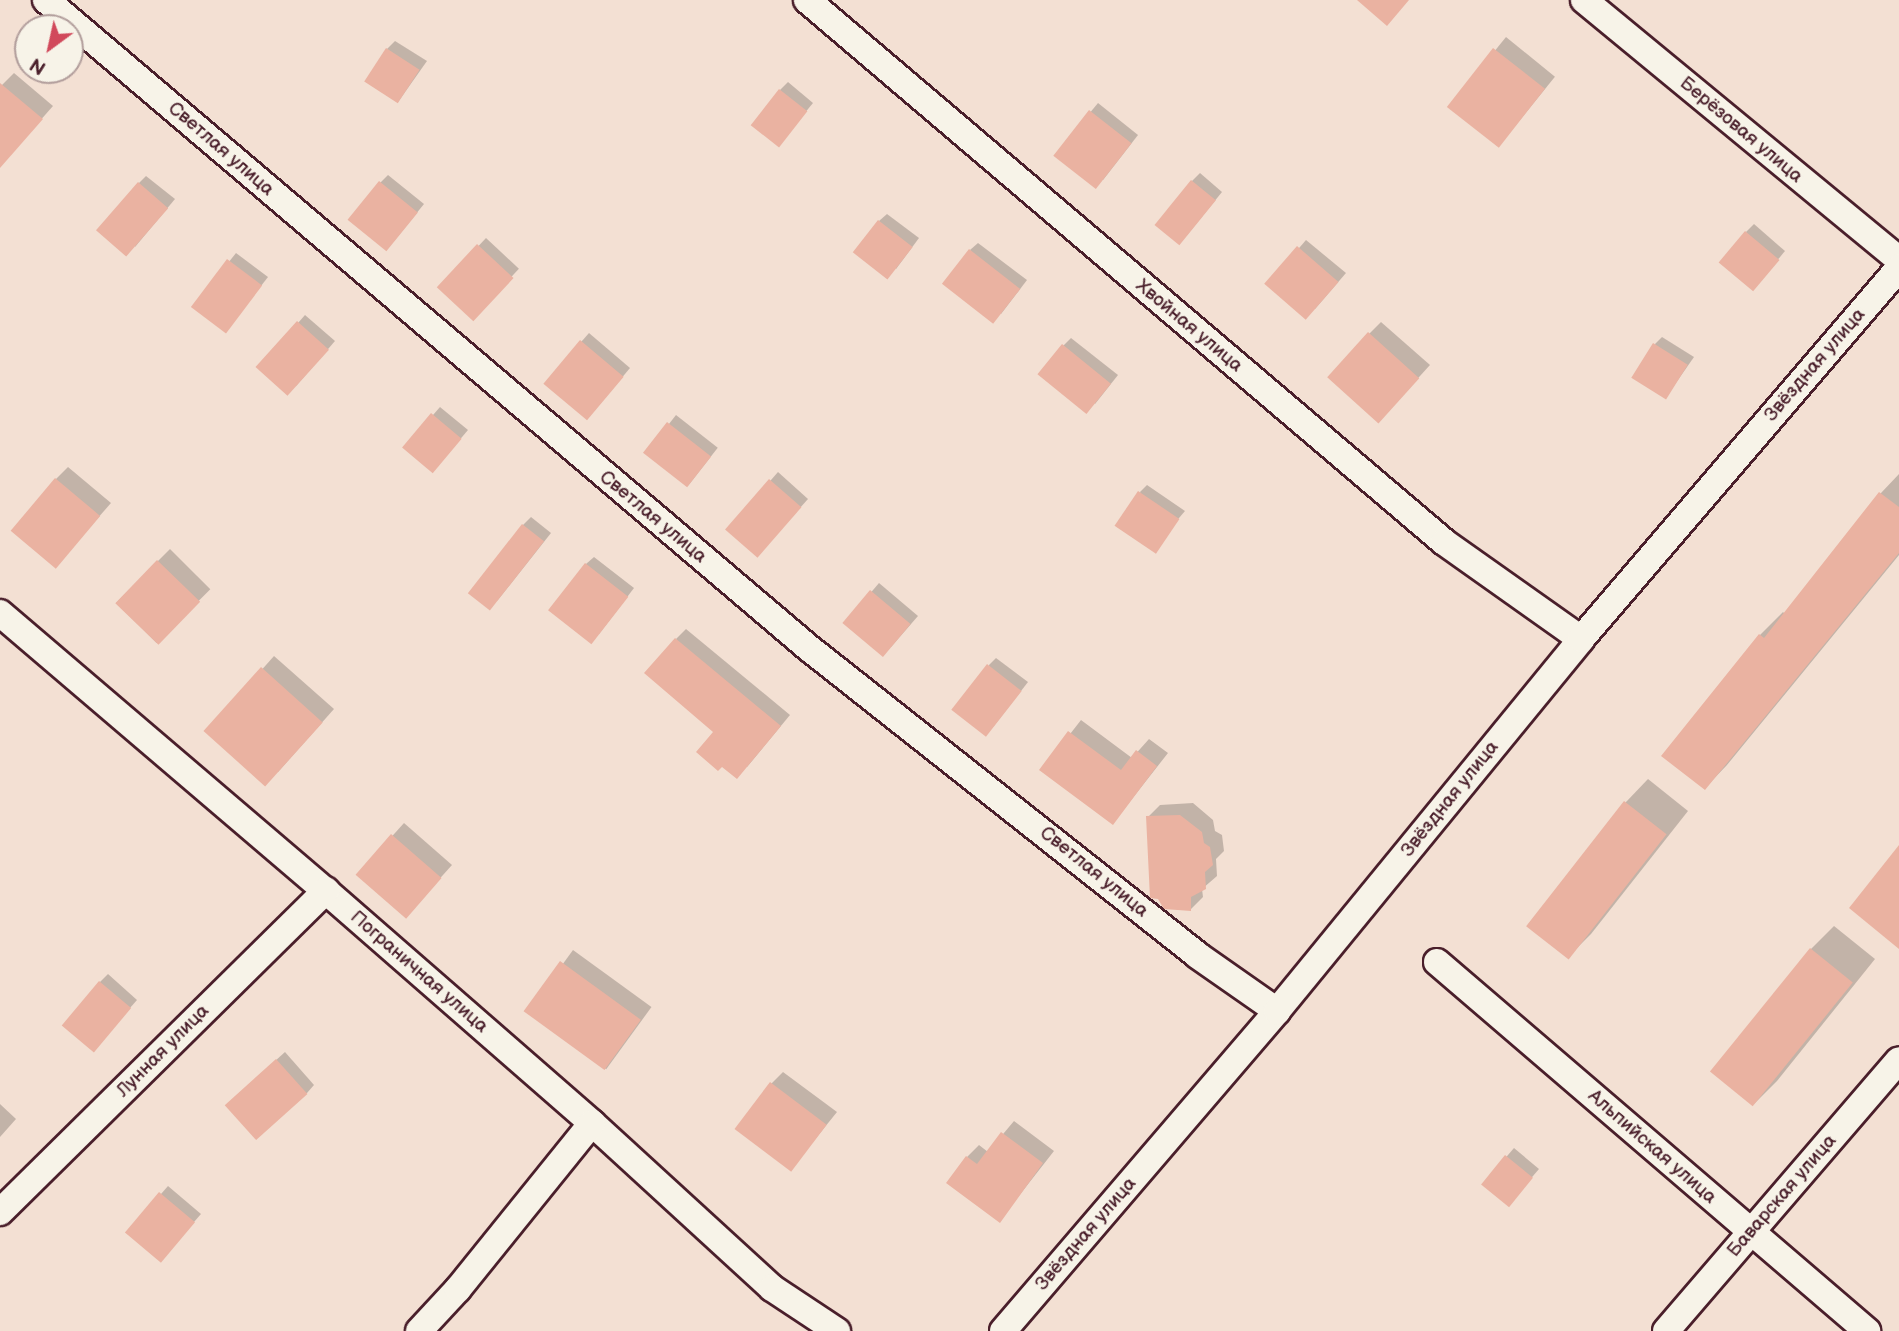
<!DOCTYPE html>
<html>
<head>
<meta charset="utf-8">
<style>
	body { margin:0 }
	#map { position:relative; width:1899px; height:1331px; overflow:hidden; background:#f3e0d3; font-family:"Balsamiq Sans",sans-serif }
	div>[style] { position:absolute }
	[style*='--x'] { left:calc(var(--x)*1px); top:calc(var(--y)*1px); width:calc(var(--w)*1px); rotate:calc(var(--a)*1deg) }
	.shadow>* { inset:0; background:#0003; transform-origin:0 0 }
	.building>* { inset:0; background:#eab2a1; transform-origin:0 0 }
	.roads { filter:drop-shadow(2px 0 #4a1f2b) drop-shadow(-2px 0 #4a1f2b) drop-shadow(0 2px #4a1f2b) drop-shadow(0 -2px #4a1f2b) }
	.minor>* { height:26px; margin:-13px; padding:0 13px; transform-origin:13px; border-radius:13px; background:#f7f3e8 }
	span { translate:-50% -50%; white-space:nowrap; text-align:center; line-height:1.15; -webkit-text-stroke:5px #f7f3e8; paint-order:stroke }
	.street-label { font-size:19px; color:#4a1f2b }
	.north { position:absolute; left:14px; top:14px; width:70px; height:70px; box-sizing:border-box; background:#f7f3e8; border:2px solid #b29e9c; border-radius:50%; rotate:213deg; font-size:19px; font-weight:700; line-height:28px; text-align:center; color:#4a1f2b }
	.north::after { content:''; display:block; margin:auto; width:24px; height:32px; background:#d1495b; clip-path:polygon(50% 0,100% 100%,50% 72%,0 100%) }
</style>
</head>
<body>
<div id="map">
	<div class="shadow">
		<div style="left:1506px;top:37px;width:63px;height:90px;rotate:39deg"></div>
		<div style="clip-path:polygon(395px 41px,427px 61px,398px 102px,387px 49px)"></div>
		<div style="clip-path:polygon(14px 73px,53px 106px,0 166px,0 87px)"></div>
		<div style="clip-path:polygon(788px 82px,813px 103px,785px 137px,780px 90px)"></div>
		<div style="clip-path:polygon(1098px 103px,1138px 135px,1103px 180px,1055px 155px)"></div>
		<div style="clip-path:polygon(1200px 173px,1222px 192px,1187px 235px,1192px 181px)"></div>
		<div style="clip-path:polygon(388px 175px,424px 204px,394px 241px,380px 183px)"></div>
		<div style="clip-path:polygon(146px 176px,175px 199px,135px 247px,139px 183px)"></div>
		<div style="clip-path:polygon(887px 214px,919px 238px,896px 269px,879px 221px)"></div>
		<div style="clip-path:polygon(1754px 224px,1785px 251px,1760px 281px,1746px 232px)"></div>
		<div style="left:486px;top:238px;width:45px;height:68px;rotate:43deg"></div>
		<div style="clip-path:polygon(1306px 240px,1346px 273px,1315px 309px,1268px 284px)"></div>
		<div style="clip-path:polygon(978px 243px,1027px 280px,1001px 314px,970px 250px)"></div>
		<div style="clip-path:polygon(236px 253px,268px 277px,232px 323px,193px 307px)"></div>
		<div style="clip-path:polygon(305px 315px,335px 341px,296px 386px,298px 323px)"></div>
		<div style="clip-path:polygon(1381px 322px,1430px 365px,1390px 409px,1369px 334px)"></div>
		<div style="clip-path:polygon(589px 333px,630px 368px,594px 411px,545px 383px)"></div>
		<div style="clip-path:polygon(1662px 337px,1694px 357px,1666px 397px,1655px 344px)"></div>
		<div style="clip-path:polygon(1071px 338px,1118px 375px,1095px 404px,1063px 346px)"></div>
		<div style="clip-path:polygon(440px 407px,468px 430px,440px 463px,433px 415px)"></div>
		<div style="left:676px;top:415px;width:53px;height:48px;rotate:38deg"></div>
		<div style="clip-path:polygon(68px 467px,111px 503px,56px 566px,56px 479px)"></div>
		<div style="clip-path:polygon(778px 472px,808px 499px,765px 547px,728px 529px)"></div>
		<div style="clip-path:polygon(1899px 474px,1899px 555px,1727px 765px,1705px 788px,1664px 755px,1760px 635px,1783px 612px,1785px 614px,1881px 493px)"></div>
		<div style="clip-path:polygon(1147px 485px,1185px 511px,1156px 545px,1140px 492px)"></div>
		<div style="clip-path:polygon(531px 517px,551px 533px,497px 601px,523px 525px)"></div>
		<div style="left:170px;top:549px;width:57px;height:76px;rotate:45deg"></div>
		<div style="clip-path:polygon(594px 557px,634px 588px,599px 634px,586px 564px)"></div>
		<div style="clip-path:polygon(879px 583px,918px 616px,891px 647px,845px 623px)"></div>
		<div style="clip-path:polygon(686px 629px,790px 715px,747px 767px,715px 732px,676px 639px)"></div>
		<div style="clip-path:polygon(274px 656px,334px 709px,278px 772px,207px 731px)"></div>
		<div style="clip-path:polygon(996px 658px,1028px 682px,993px 727px,989px 665px)"></div>
		<div style="clip-path:polygon(1081px 720px,1132px 758px,1149px 739px,1168px 753px,1113px 823px,1042px 770px)"></div>
		<div style="clip-path:polygon(1648px 779px,1688px 811px,1591px 934px,1568px 957px,1528px 925px,1626px 802px)"></div>
		<div style="clip-path:polygon(1193px 803px,1213px 820px,1215px 831px,1222px 835px,1224px 851px,1216px 859px,1217px 876px,1202px 889px,1203px 897px,1191px 909px,1148px 817px,1160px 805px)"></div>
		<div style="clip-path:polygon(404px 823px,452px 865px,416px 905px,358px 874px)"></div>
		<div style="clip-path:polygon(1834px 926px,1875px 959px,1777px 1081px,1754px 1104px,1811px 949px)"></div>
		<div style="left:573px;top:950px;width:97px;height:77px;rotate:36deg"></div>
		<div style="clip-path:polygon(108px 974px,137px 1000px,100px 1042px,100px 982px)"></div>
		<div style="clip-path:polygon(285px 1052px,314px 1085px,307px 1093px,234px 1098px)"></div>
		<div style="clip-path:polygon(783px 1072px,837px 1112px,791px 1169px,771px 1084px)"></div>
		<div style="clip-path:polygon(0 1104px,16px 1119px,0 1137px)"></div>
		<div style="clip-path:polygon(1014px 1121px,1054px 1151px,1000px 1220px,967px 1157px,979px 1145px,988px 1152px)"></div>
		<div style="clip-path:polygon(1514px 1148px,1539px 1169px,1515px 1197px,1483px 1184px)"></div>
		<div style="clip-path:polygon(168px 1186px,201px 1214px,167px 1253px,161px 1194px)"></div>
	</div>
	<div class="building">
		<div style="clip-path:polygon(1357px 0,1409px 0,1387px 26px)"></div>
		<div style="left:386px;top:48px;width:40px;height:40px;rotate:33deg"></div>
		<div style="left:1493px;top:48px;width:66px;height:75px;rotate:38deg"></div>
		<div style="clip-path:polygon(0 83px,43px 119px,0 168px)"></div>
		<div style="left:779px;top:89px;width:36px;height:46px;rotate:38deg"></div>
		<div style="left:1089px;top:110px;width:54px;height:58px;rotate:38deg"></div>
		<div style="left:1191px;top:180px;width:32px;height:58px;rotate:39deg"></div>
		<div style="left:379px;top:181px;width:50px;height:50px;rotate:39deg"></div>
		<div style="left:138px;top:182px;width:40px;height:64px;rotate:41deg"></div>
		<div style="left:878px;top:220px;width:44px;height:41px;rotate:38deg"></div>
		<div style="left:1745px;top:231px;width:45px;height:41px;rotate:40deg"></div>
		<div style="left:477px;top:244px;width:50px;height:59px;rotate:43deg"></div>
		<div style="left:1297px;top:246px;width:55px;height:50px;rotate:41deg"></div>
		<div style="left:969px;top:249px;width:65px;height:44px;rotate:38deg"></div>
		<div style="left:227px;top:259px;width:44px;height:60px;rotate:37deg"></div>
		<div style="left:297px;top:321px;width:43px;height:62px;rotate:42deg"></div>
		<div style="left:1368px;top:332px;width:69px;height:61px;rotate:42deg"></div>
		<div style="left:580px;top:340px;width:57px;height:57px;rotate:40deg"></div>
		<div style="left:1653px;top:343px;width:41px;height:41px;rotate:32deg"></div>
		<div style="left:1062px;top:344px;width:63px;height:39px;rotate:39deg"></div>
		<div style="left:431px;top:413px;width:40px;height:45px;rotate:40deg"></div>
		<div style="left:667px;top:422px;width:56px;height:39px;rotate:38deg"></div>
		<div style="left:55px;top:478px;width:59px;height:69px;rotate:40deg"></div>
		<div style="left:769px;top:479px;width:43px;height:67px;rotate:41deg"></div>
		<div style="left:1138px;top:491px;width:50px;height:42px;rotate:34deg"></div>
		<div style="clip-path:polygon(1879px 492px,1899px 507px,1899px 553px,1705px 790px,1661px 756px,1759px 634px,1764px 638px)"></div>
		<div style="left:522px;top:524px;width:28px;height:88px;rotate:38deg"></div>
		<div style="left:157px;top:560px;width:60px;height:60px;rotate:44deg"></div>
		<div style="left:585px;top:563px;width:55px;height:60px;rotate:38deg"></div>
		<div style="left:870px;top:590px;width:53px;height:43px;rotate:40deg"></div>
		<div style="clip-path:polygon(675px 638px,781px 726px,737px 779px,722px 767px,718px 771px,696px 752px,713px 732px,644px 673px)"></div>
		<div style="left:987px;top:664px;width:44px;height:58px;rotate:38deg"></div>
		<div style="left:261px;top:667px;width:83px;height:86px;rotate:42deg"></div>
		<div style="clip-path:polygon(1068px 731px,1121px 770px,1136px 750px,1157px 766px,1113px 825px,1039px 770px)"></div>
		<div style="left:1624px;top:801px;width:54px;height:159px;rotate:38deg"></div>
		<div style="clip-path:polygon(1180px 815px,1202px 832px,1204px 843px,1210px 847px,1213px 865px,1205px 872px,1206px 889px,1191px 897px,1191px 911px,1164px 909px,1158px 899px,1150px 898px,1146px 816px)"></div>
		<div style="left:391px;top:834px;width:67px;height:54px;rotate:41deg"></div>
		<div style="clip-path:polygon(1899px 845px,1899px 949px,1849px 908px)"></div>
		<div style="left:1810px;top:948px;width:55px;height:159px;rotate:39deg"></div>
		<div style="left:560px;top:961px;width:100px;height:62px;rotate:36deg"></div>
		<div style="left:99px;top:981px;width:42px;height:58px;rotate:40deg"></div>
		<div style="left:276px;top:1059px;width:47px;height:69px;rotate:48deg"></div>
		<div style="left:770px;top:1082px;width:71px;height:59px;rotate:37deg"></div>
		<div style="clip-path:polygon(1001px 1132px,1043px 1163px,1000px 1223px,946px 1183px,966px 1156px,977px 1164px)"></div>
		<div style="left:1505px;top:1155px;width:36px;height:38px;rotate:39deg"></div>
		<div style="left:159px;top:1192px;width:47px;height:53px;rotate:40deg"></div>
	</div>
	<div class="roads">
		<div class="minor">
			<div style="--x:46;--y:0;--w:1002;--a:40.35"></div>
			<div style="--x:810;--y:649;--w:493;--a:38.3"></div>
			<div style="--x:1197;--y:955;--w:98;--a:35"></div>
			<div style="--x:807;--y:0;--w:836;--a:40.39"></div>
			<div style="--x:1444;--y:542;--w:168;--a:35.3"></div>
			<div style="--x:1584;--y:0;--w:408;--a:39.5"></div>
			<div style="--x:0;--y:613;--w:428;--a:40.5"></div>
			<div style="--x:326;--y:891;--w:353;--a:41.1"></div>
			<div style="--x:592;--y:1123;--w:244;--a:42.5"></div>
			<div style="--x:772;--y:1288;--w:78;--a:33.5"></div>
			<div style="--x:1437;--y:962;--w:567;--a:40.63"></div>
			<div style="--x:0;--y:1212;--w:458;--a:-44.6"></div>
			<div style="--x:419;--y:1331;--w:57;--a:-47.1"></div>
			<div style="--x:458;--y:1289;--w:213;--a:-51.1"></div>
			<div style="--x:1003;--y:1331;--w:421;--a:-49.4"></div>
			<div style="--x:1277;--y:1011;--w:480;--a:-50.7"></div>
			<div style="--x:1581;--y:639;--w:489;--a:-49.4"></div>
			<div style="--x:1666;--y:1331;--w:357;--a:-49.3"></div>
		</div>
	</div>
	<div class="street-label">
		<span style="left:1741px;top:130px;rotate:40deg">Берёзовая улица</span>
		<span style="left:221px;top:149px;rotate:41deg">Светлая улица</span>
		<span style="left:1189px;top:326px;rotate:40deg">Хвойная улица</span>
		<span style="left:1815px;top:365px;rotate:-49deg">Звёздная улица</span>
		<span style="left:653px;top:517px;rotate:40deg">Светлая улица</span>
		<span style="left:1450px;top:799px;rotate:-51deg">Звёздная улица</span>
		<span style="left:1094px;top:872px;rotate:39deg">Светлая улица</span>
		<span style="left:419px;top:972px;rotate:41deg">Пограничная улица</span>
		<span style="left:163px;top:1051px;rotate:-45deg">Лунная улица</span>
		<span style="left:1652px;top:1147px;rotate:41deg">Альпийская улица</span>
		<span style="left:1782px;top:1196px;rotate:-49deg">Баварская улица</span>
		<span style="left:1086px;top:1234px;rotate:-49deg">Звёздная улица</span>
	</div>
	<div class="north">N</div>
</div>
</body>
</html>
